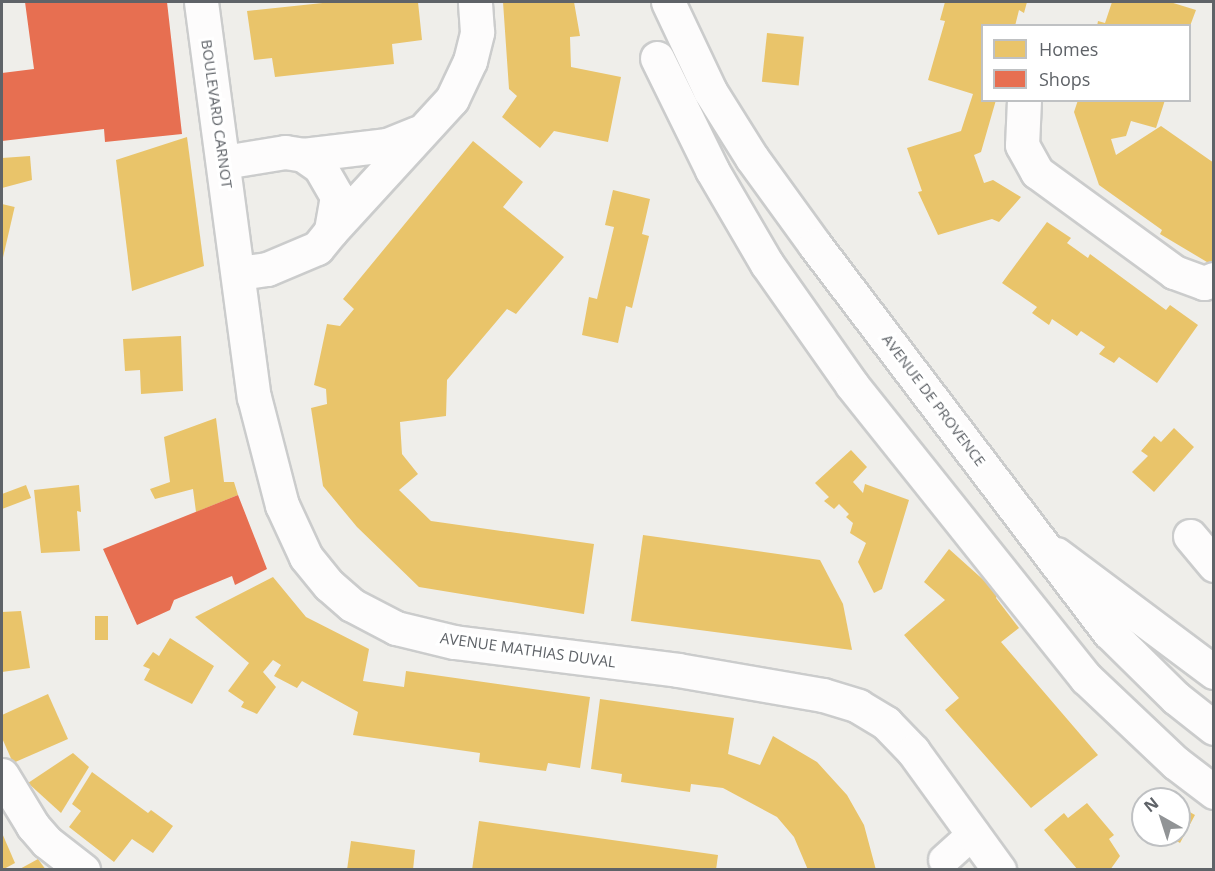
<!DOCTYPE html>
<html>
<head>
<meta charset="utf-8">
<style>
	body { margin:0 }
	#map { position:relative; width:1215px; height:871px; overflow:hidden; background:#efeeea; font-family:"Open Sans",sans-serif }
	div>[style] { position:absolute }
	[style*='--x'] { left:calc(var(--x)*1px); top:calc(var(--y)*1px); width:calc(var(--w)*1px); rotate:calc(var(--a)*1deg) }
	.homes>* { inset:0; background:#e9c46a; transform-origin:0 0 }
	.shops>* { inset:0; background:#e76f51 }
	.roads { filter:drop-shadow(2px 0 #cbcccc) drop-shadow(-2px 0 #cbcccc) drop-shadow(0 2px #cbcccc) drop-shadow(0 -2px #cbcccc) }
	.pedestrian>* { height:30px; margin:-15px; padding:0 15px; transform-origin:15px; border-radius:15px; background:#fdfcfc }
	.minor>* { height:33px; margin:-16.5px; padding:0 16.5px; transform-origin:16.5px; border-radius:16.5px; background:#fdfcfc }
	.tertiary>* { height:33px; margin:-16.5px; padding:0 16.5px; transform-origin:16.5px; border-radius:16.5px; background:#fdfcfc }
	.secondary>* { height:33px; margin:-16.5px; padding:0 16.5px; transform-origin:16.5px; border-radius:16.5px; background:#fdfcfc }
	span { translate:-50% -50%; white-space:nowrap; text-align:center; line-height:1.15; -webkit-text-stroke:6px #fff; paint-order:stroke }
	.street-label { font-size:15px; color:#5f6368 }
	.frame { position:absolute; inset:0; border:3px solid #5f6368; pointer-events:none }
	.legend { position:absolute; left:981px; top:24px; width:210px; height:78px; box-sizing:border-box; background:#fff; border:2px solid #bfc1c3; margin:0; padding:8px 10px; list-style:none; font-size:18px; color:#5f6368 }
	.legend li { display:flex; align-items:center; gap:12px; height:30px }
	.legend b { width:30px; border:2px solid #bfc1c3 }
	.north { position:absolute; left:1131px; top:787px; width:60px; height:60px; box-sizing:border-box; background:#fff; border:2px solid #bfc1c3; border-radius:50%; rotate:321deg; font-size:16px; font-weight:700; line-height:24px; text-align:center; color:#5f6368 }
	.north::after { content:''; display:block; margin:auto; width:21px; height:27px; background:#919496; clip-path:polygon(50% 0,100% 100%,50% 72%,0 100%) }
</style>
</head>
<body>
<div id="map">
	<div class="homes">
		<div style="clip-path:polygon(332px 2px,418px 2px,422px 40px,392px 44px,394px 64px,275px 77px,272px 58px,254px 60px,247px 11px)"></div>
		<div style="clip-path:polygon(503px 2px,574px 2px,580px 36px,570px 37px,571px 67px,621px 77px,608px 142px,554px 131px,540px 148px,502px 117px,517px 96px,509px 89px)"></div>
		<div style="clip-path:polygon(945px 2px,1027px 2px,1024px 13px,1019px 10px,1015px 26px,982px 26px,982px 100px,996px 100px,981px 152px,974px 155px,984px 183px,993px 180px,1021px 197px,999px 222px,992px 219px,938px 235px,918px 192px,922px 191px,907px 148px,961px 131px,973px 94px,928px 80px,945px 21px,940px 20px)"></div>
		<div style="clip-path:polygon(1112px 2px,1170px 2px,1196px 10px,1190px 26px,1097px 26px,1098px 21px,1105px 23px)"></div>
		<div style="left:767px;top:33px;width:37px;height:49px;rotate:6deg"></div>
		<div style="clip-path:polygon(1078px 100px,1165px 100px,1156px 128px,1131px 121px,1126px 136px,1111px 139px,1116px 155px,1161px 126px,1214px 163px,1212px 265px,1160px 234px,1162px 230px,1099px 185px,1074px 112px)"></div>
		<div style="clip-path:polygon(187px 137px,204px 266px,132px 291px,116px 160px)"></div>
		<div style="clip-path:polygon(473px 141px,523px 182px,503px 207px,564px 257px,516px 314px,507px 309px,447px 380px,446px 416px,400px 422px,402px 454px,418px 474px,399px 490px,431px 521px,594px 544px,584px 614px,419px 587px,357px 527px,323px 486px,311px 408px,327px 404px,326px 389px,314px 385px,327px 324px,340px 326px,354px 309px,343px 299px)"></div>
		<div style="clip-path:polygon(30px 156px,32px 180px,2px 188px,2px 158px)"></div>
		<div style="clip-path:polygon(613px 190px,650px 199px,642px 234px,649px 236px,632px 308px,626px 306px,618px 343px,582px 335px,589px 297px,597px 299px,614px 227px,605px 225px)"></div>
		<div style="left:2px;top:204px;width:13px;height:111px;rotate:13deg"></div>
		<div style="clip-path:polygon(1047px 222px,1071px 238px,1067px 243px,1088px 258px,1090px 254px,1166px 310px,1170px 305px,1198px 325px,1157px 383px,1119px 357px,1114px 363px,1099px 354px,1105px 347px,1081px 331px,1077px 336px,1052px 319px,1049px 325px,1032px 313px,1037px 307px,1002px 283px)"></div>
		<div style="clip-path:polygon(181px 336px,183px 391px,141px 394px,140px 370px,125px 371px,123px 339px)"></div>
		<div style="clip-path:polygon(216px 418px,224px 482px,234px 482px,238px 495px,196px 512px,193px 489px,155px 499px,150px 489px,170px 482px,164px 437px)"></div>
		<div style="clip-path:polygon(1174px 428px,1194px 447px,1154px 492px,1132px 472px,1148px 456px,1141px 451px,1154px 436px,1161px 442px)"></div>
		<div style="clip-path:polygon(851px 450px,867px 467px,853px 482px,863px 493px,865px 484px,909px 500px,882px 589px,874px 593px,858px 562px,866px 543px,850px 533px,853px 523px,846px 517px,849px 514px,839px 504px,834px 509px,824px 501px,829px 497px,815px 483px)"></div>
		<div style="clip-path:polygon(26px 485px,31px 498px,2px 509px,2px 494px)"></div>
		<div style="clip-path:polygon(79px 485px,81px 512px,77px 511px,80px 551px,41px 553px,34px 490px)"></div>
		<div style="clip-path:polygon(643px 535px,820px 560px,843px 604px,852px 650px,631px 621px)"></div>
		<div style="clip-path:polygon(949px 549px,998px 593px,996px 598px,1019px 628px,1001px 642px,1098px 755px,1031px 808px,945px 710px,959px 698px,904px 635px,945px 600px,924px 582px)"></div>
		<div style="clip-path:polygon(273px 577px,306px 617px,369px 649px,363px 681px,404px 687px,406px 671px,590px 697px,580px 768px,548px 763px,546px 771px,479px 762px,480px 753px,353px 735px,358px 712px,302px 681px,297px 688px,274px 676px,281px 665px,273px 660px,263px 672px,276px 687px,257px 714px,241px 707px,244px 702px,228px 691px,249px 663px,195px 617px)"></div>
		<div style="clip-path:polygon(21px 611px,30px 668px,2px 672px,2px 612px)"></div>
		<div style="left:95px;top:616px;width:13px;height:24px"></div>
		<div style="clip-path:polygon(170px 638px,214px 666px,192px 704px,144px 680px,150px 669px,143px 666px,153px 652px,159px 656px)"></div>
		<div style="clip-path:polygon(48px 694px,68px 739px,13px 763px,2px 738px,2px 715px)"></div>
		<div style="clip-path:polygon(600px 699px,734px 718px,728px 754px,760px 765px,773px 736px,817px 762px,847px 795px,864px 825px,876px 870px,808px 870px,794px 837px,777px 817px,723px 788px,691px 784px,690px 792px,621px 782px,622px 774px,591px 769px)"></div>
		<div style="clip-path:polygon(73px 753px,89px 767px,61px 813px,28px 783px)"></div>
		<div style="clip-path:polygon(92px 772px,148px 813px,151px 810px,173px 826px,153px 853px,132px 839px,114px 862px,69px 827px,81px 811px,72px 804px)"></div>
		<div style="clip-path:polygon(1087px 803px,1114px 835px,1109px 839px,1120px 856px,1110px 870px,1078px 870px,1044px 830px,1064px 813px,1068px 818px)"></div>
		<div style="clip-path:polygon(1179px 806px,1195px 815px,1180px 843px,1167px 835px,1179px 835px)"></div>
		<div style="clip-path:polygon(479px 821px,718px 855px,716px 870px,472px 870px)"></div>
		<div style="clip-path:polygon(2px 833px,15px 863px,2px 870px)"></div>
		<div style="clip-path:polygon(351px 841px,415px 850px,413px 870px,347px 870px)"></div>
		<div style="clip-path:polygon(38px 859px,46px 870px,18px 870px)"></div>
	</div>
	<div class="shops">
		<div style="clip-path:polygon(25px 2px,167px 2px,182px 134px,105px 142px,104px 129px,2px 141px,2px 73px,34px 69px)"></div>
		<div style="clip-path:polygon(238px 495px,267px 569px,235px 585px,232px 576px,174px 600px,170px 610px,137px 625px,103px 549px)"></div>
	</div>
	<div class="roads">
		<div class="pedestrian">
			<div style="--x:944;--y:860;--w:40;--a:-42"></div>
		</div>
		<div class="minor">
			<div style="--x:657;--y:58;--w:125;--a:63.8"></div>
			<div style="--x:712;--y:170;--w:109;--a:59.7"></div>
			<div style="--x:767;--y:264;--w:148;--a:54.9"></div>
			<div style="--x:852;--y:385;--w:375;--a:51.4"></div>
			<div style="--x:1086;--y:678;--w:124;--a:43.4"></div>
			<div style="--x:1176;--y:763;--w:48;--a:37.3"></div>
			<div style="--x:1024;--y:100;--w:45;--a:92.5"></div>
			<div style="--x:1022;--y:145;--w:31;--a:61"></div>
			<div style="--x:1037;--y:172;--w:170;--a:36.1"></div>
			<div style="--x:1174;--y:272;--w:32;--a:20"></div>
			<div style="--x:1204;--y:283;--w:11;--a:-22"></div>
			<div style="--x:1190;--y:536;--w:38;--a:50"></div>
			<div style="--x:1056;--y:554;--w:197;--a:36.8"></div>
			<div style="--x:2;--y:775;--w:60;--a:58.7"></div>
			<div style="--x:33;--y:826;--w:21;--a:49"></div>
			<div style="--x:47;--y:842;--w:46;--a:37.9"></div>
		</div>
		<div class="tertiary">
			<div style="--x:303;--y:155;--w:85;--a:-6.8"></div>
			<div style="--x:387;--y:145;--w:32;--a:-22"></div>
			<div style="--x:224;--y:162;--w:62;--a:-9.3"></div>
			<div style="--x:285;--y:152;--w:18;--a:9"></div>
			<div style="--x:303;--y:155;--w:21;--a:35"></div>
			<div style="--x:320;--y:167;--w:34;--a:60"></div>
			<div style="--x:337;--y:196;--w:36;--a:100"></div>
			<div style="--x:331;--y:231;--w:22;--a:129"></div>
			<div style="--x:317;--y:248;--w:54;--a:157.2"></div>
			<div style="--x:267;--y:269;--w:29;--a:172"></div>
			<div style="--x:331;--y:231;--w:179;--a:-47.5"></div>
			<div style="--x:452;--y:99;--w:42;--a:-64.7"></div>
			<div style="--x:470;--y:61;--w:30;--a:-76"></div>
			<div style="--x:477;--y:32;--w:30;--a:-94"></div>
		</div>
		<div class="secondary">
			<div style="--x:201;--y:2;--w:399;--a:82.4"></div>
			<div style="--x:254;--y:397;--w:112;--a:75.5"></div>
			<div style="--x:282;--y:505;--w:57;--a:65.2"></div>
			<div style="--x:306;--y:557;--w:36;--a:51"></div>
			<div style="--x:329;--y:585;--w:30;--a:41"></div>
			<div style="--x:352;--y:605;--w:50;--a:27.6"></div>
			<div style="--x:396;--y:628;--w:60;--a:13.6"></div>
			<div style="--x:454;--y:642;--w:226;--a:7.1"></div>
			<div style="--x:678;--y:670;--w:147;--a:9.8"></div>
			<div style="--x:823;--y:695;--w:37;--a:17"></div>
			<div style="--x:858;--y:706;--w:33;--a:31"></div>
			<div style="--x:886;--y:723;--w:39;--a:46"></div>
			<div style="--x:913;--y:751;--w:147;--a:54.1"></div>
			<div style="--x:668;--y:2;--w:98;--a:64.7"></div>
			<div style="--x:710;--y:91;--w:79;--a:57.9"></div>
			<div style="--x:752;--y:158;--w:107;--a:54.1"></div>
			<div style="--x:815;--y:245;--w:486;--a:52.8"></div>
			<div style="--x:1109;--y:632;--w:94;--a:44.6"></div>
			<div style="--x:1176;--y:698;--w:48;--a:38.3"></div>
		</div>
	</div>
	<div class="street-label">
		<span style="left:217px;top:114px;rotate:82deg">BOULEVARD CARNOT</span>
		<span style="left:934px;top:400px;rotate:53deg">AVENUE DE PROVENCE</span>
		<span style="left:528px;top:650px;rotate:8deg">AVENUE MATHIAS DUVAL</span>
	</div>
	<div class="frame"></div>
	<ul class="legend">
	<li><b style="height:16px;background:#e9c46a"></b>Homes</li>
	<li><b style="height:16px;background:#e76f51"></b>Shops</li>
	</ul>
	<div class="north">N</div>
</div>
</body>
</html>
